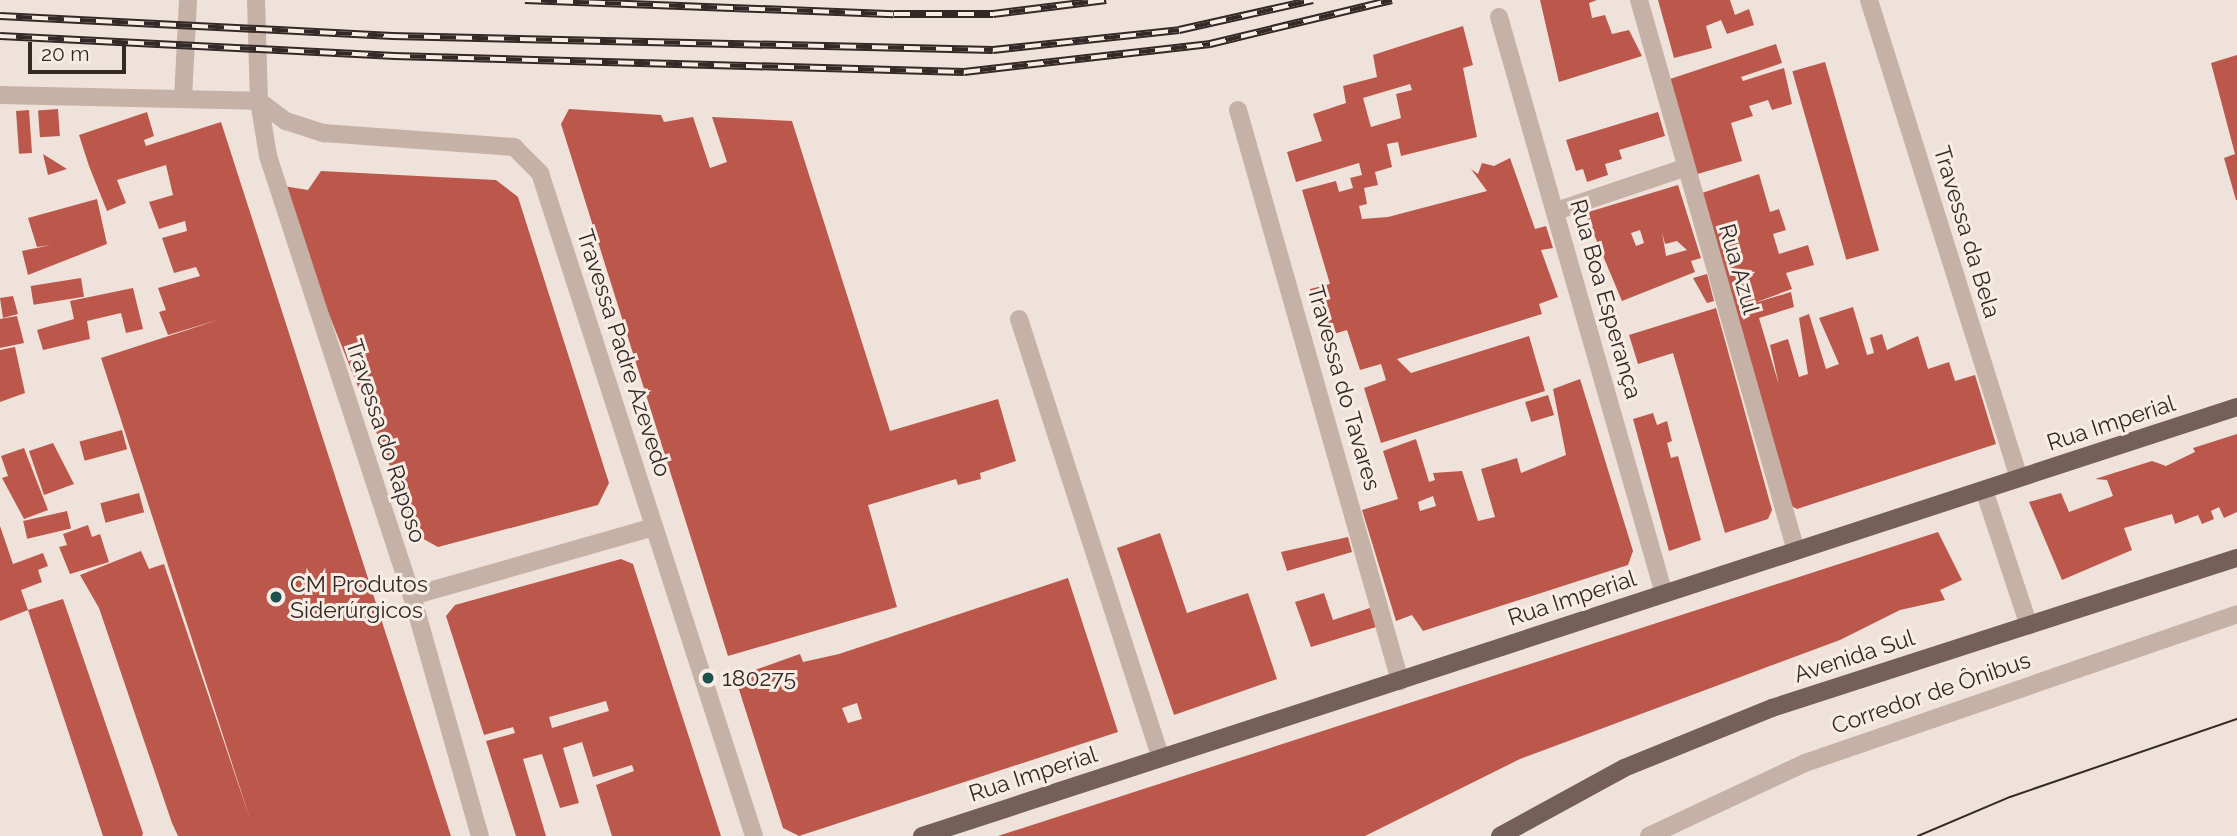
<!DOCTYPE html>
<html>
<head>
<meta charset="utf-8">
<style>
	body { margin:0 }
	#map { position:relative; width:2237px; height:836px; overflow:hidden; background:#efe2da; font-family:Raleway,sans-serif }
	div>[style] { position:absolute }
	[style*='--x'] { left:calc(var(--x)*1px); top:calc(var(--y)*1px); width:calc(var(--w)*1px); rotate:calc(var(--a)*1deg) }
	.building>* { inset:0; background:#bb584b; transform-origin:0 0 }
	.minor>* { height:18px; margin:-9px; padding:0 9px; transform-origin:9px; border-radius:9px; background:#c6b1a7 }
	.major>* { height:18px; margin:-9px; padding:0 9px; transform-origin:9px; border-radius:9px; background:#745f59 }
	.tram>* { height:2px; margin:-1px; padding:0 1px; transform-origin:1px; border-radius:1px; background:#332927 }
	.rail>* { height:8px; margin-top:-4px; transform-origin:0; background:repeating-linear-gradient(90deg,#f7ede5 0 16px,#332927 0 32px); box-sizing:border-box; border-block:2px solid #332927 }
	.dots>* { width:19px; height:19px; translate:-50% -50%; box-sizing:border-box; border:4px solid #f7ede5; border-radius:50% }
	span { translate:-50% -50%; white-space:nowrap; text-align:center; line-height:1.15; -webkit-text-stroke:6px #f7ede5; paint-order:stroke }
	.street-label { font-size:23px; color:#332927 }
	.poi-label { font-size:23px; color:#332927 }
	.left { translate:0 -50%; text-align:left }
	.scale { position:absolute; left:28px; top:42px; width:98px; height:32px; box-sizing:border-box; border:4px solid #332927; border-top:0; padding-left:9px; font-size:21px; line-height:24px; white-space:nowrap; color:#332927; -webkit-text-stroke:5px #f7ede5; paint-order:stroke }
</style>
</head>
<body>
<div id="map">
	<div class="building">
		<div style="clip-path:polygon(1540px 0,1597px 0,1589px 3px,1592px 18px,1605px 15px,1612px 34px,1629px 30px,1642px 56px,1559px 82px)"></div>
		<div style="clip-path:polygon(1658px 0,1730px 0,1735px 15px,1749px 9px,1754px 25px,1727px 34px,1721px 20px,1706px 26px,1712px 48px,1674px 58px)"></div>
		<div style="clip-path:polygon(evenodd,1463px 26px,1473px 65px,1463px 68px,1477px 137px,1401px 156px,1398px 142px,1387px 144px,1392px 167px,1375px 172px,1378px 185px,1364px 188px,1367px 204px,1359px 206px,1362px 219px,1388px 217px,1487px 191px,1471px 169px,1478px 174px,1482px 163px,1494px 166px,1510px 158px,1535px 229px,1546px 226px,1553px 248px,1541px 250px,1558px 297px,1539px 304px,1542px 314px,1397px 359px,1411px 373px,1529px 336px,1545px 391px,1381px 443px,1364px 388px,1386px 380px,1381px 364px,1360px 370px,1347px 330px,1324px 337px,1310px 289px,1330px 284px,1302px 190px,1336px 181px,1339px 192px,1353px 188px,1350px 178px,1362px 175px,1359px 163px,1296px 182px,1287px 152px,1322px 141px,1313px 114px,1346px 103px,1343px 86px,1377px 77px,1373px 55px,1463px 26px,1410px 84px,1412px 90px,1396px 94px,1401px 118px,1371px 127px,1363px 98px,1410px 84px)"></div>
		<div style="clip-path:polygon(1776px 44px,1782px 63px,1741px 77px,1743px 81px,1784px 68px,1792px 104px,1772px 110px,1768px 100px,1749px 106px,1753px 116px,1731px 123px,1742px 161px,1694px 175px,1667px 80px)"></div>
		<div style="clip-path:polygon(2237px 55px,2237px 200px,2236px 200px,2224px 158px,2235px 154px,2211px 63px)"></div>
		<div style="left:1825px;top:62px;width:196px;height:34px;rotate:74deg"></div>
		<div style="left:58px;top:109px;width:27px;height:20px;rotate:86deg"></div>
		<div style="clip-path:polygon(569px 109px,661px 115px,664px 122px,693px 117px,710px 168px,727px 162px,712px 117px,792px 121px,890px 431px,998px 399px,1016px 461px,980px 473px,981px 479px,958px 485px,956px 479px,868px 505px,897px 607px,728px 656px,561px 124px)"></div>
		<div style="left:29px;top:110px;width:43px;height:13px;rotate:86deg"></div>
		<div style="clip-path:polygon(147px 112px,154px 136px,144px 140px,146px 146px,221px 122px,451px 836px,178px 836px,172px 823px,99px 608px,80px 575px,141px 551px,149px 569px,164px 564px,251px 822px,101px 358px,221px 319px,168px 335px,159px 312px,166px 310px,158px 288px,200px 276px,196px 267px,174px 273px,162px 238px,187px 231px,185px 221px,159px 229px,149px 202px,173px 195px,166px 165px,117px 180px,126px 203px,107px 211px,89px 166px,79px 135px)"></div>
		<div style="clip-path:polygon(1658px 112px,1665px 136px,1619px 150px,1622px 159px,1605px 164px,1608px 175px,1587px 182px,1583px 169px,1576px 171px,1566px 140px)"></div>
		<div style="clip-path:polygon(43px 154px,67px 169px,48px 175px)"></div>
		<div style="clip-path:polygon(321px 171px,496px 180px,518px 197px,609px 483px,598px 505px,438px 547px,418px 536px,277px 185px,308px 190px)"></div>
		<div style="clip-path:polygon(1759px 174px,1770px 212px,1779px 209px,1786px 230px,1773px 234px,1779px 254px,1808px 245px,1814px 265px,1786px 273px,1792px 289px,1751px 304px,1791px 292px,1794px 307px,1759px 318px,1779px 385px,1770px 345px,1788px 339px,1799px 377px,1808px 374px,1799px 318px,1809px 314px,1826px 369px,1839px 364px,1819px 318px,1853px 307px,1867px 355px,1874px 353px,1870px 338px,1882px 334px,1887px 350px,1918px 336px,1928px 369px,1949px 362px,1955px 381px,1975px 375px,1996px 444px,1797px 509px,1786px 503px,1699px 194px)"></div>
		<div style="clip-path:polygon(evenodd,1678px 185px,1701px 258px,1691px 261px,1695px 272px,1622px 301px,1585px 213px,1678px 185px,1640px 230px,1644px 243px,1636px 246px,1631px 233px,1640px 230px,1678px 185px,1662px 232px,1665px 244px,1677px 241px,1687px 250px,1666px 256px,1662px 232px)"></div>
		<div style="clip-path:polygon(97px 199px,107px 244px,28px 275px,22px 251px,51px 245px,37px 247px,28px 218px)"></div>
		<div style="clip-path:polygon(1707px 274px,1714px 301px,1707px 303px,1693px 278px)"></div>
		<div style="left:81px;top:278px;width:19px;height:51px;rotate:81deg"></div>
		<div style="clip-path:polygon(133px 288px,143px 329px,126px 333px,121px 313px,87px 321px,90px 339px,43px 350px,37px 330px,74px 319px,70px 301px)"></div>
		<div style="clip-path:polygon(13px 296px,18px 314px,3px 318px,0 298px)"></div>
		<div style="clip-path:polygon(1716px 308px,1772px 510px,1768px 519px,1725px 533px,1673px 353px,1638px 364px,1629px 335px)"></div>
		<div style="clip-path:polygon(17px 316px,24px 343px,0 348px,0 319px)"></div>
		<div style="clip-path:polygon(15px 347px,25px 393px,0 402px,0 350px)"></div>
		<div style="clip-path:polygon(evenodd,1580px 379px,1633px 551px,1628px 565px,1423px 631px,1412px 615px,1396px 621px,1362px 510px,1398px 499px,1383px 451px,1416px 439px,1429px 482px,1435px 480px,1433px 473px,1462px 471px,1478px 521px,1495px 517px,1481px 469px,1517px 458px,1521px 473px,1566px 455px,1553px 389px,1580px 379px,1433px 496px,1436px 506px,1420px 511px,1418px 502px,1433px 496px)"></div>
		<div style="left:1548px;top:395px;width:21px;height:24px;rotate:73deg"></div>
		<div style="clip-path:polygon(1653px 413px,1657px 425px,1667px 421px,1672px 441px,1667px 443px,1671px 458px,1678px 456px,1701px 540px,1669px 551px,1633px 419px)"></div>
		<div style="left:122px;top:430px;width:20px;height:44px;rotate:75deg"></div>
		<div style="clip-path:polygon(2237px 434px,2237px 512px,2224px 518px,2219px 507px,2211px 511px,2214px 519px,2202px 524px,2198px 515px,2175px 524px,2172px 514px,2124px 528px,2132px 550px,2062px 580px,2029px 502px,2061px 493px,2069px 512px,2113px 496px,2107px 480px,2095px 479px,2152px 461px,2166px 466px,2195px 452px,2193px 448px)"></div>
		<div style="clip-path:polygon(53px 443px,74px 484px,44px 495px,29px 451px)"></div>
		<div style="clip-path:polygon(24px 448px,48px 510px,24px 519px,2px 478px,8px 476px,1px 456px)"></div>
		<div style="left:139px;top:493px;width:20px;height:40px;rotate:75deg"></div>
		<div style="left:67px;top:511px;width:18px;height:45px;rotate:77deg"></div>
		<div style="clip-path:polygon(88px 525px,92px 537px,100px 534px,109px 562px,70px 574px,59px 547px,67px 545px,63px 534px)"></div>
		<div style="clip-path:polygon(0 526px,13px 564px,43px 553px,48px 566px,38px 570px,42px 582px,21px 590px,28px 610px,0 621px)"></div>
		<div style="clip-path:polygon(1938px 532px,1962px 580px,1940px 590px,1945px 600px,1900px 610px,1840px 640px,1520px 759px,1365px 836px,998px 836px)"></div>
		<div style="clip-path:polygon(1160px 533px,1187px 613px,1248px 593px,1277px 679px,1174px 715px,1117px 548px)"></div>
		<div style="clip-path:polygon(1348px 537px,1352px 552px,1287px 571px,1281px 552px)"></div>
		<div style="clip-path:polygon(evenodd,621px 559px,633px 564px,721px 836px,612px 836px,596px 785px,634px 771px,632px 765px,593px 777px,582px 742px,563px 748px,579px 803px,560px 808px,542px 754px,523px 759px,546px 836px,516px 836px,486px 741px,515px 733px,513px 727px,484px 735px,446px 616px,455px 605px,621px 559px,606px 701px,609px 711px,552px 728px,549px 717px,606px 701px)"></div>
		<div style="clip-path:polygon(evenodd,1068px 578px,1118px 732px,799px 836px,783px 828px,735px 677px,800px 654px,803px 662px,839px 654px,1068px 578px,857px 703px,862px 719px,848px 723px,842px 708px,857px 703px)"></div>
		<div style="clip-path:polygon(1324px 593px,1333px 620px,1370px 608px,1376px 627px,1311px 647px,1295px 602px)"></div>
		<div style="clip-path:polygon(63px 599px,143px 833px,142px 836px,103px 836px,28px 610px)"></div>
	</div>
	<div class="minor">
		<div style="--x:256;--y:0;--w:101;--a:88.3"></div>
		<div style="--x:259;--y:101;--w:56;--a:80.7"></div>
		<div style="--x:268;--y:156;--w:463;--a:71.9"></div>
		<div style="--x:412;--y:596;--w:249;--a:74.2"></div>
		<div style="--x:1639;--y:0;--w:573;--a:74.1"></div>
		<div style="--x:1869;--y:0;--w:501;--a:72.58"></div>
		<div style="--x:1499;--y:17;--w:600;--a:74.04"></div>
		<div style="--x:0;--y:95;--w:259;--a:1.3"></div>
		<div style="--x:183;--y:99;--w:99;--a:-87.1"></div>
		<div style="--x:259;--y:101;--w:34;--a:37"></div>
		<div style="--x:286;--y:121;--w:40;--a:18"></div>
		<div style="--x:324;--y:133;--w:191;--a:4.2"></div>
		<div style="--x:514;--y:147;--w:37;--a:45"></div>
		<div style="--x:540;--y:173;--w:697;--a:72.11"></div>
		<div style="--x:1238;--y:110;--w:594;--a:74.16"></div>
		<div style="--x:1556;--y:211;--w:135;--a:-18.6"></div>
		<div style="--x:1019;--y:319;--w:461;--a:72.1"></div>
		<div style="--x:1984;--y:490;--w:143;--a:71.7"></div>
		<div style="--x:412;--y:596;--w:252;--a:-15.9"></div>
		<div style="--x:1649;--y:836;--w:172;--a:-25.1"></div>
		<div style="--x:1805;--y:763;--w:457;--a:-19"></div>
	</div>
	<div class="major">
		<div style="--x:922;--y:836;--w:1383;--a:-18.07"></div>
		<div style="--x:1500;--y:836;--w:141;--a:-28.7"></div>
		<div style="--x:1624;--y:768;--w:160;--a:-22.1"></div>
		<div style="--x:1772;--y:708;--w:489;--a:-17.9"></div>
	</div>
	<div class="tram">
		<div style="--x:1918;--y:836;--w:100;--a:-23"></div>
		<div style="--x:2010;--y:797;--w:240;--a:-19"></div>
	</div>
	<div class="rail">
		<div style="--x:525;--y:0;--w:369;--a:2.2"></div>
		<div style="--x:894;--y:14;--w:99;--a:0"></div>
		<div style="--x:993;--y:14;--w:114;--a:-7.1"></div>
		<div style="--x:0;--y:16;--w:393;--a:2.9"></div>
		<div style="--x:392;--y:36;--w:601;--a:1.33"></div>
		<div style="--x:993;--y:50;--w:187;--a:-6.1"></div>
		<div style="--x:1179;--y:30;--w:137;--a:-12.6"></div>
		<div style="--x:0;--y:36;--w:395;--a:2.9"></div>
		<div style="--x:394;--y:56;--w:570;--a:1.61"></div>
		<div style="--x:964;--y:72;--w:248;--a:-6.5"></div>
		<div style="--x:1210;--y:44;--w:187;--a:-13.6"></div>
	</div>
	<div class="dots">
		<div style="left:276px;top:597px;background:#20504d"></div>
		<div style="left:708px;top:678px;background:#20504d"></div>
	</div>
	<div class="street-label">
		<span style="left:1967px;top:232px;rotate:73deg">Travessa da Bela</span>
		<span style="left:1739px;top:269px;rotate:74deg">Rua Azul</span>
		<span style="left:1606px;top:299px;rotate:74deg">Rua Boa Esperança</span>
		<span style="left:624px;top:353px;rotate:72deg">Travessa Padre Azevedo</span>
		<span style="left:1344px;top:388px;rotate:74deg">Travessa do Tavares</span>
		<span style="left:2111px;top:423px;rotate:-18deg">Rua Imperial</span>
		<span style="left:386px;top:441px;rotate:72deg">Travessa do Raposo</span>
		<span style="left:1572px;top:598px;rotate:-18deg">Rua Imperial</span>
		<span style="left:1854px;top:656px;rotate:-18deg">Avenida Sul</span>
		<span style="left:1931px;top:693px;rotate:-19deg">Corredor de Ônibus</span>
		<span style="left:1033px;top:774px;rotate:-18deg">Rua Imperial</span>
	</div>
	<div class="poi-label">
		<span class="left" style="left:290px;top:597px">CM Produtos<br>Siderúrgicos</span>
		<span class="left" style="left:722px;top:678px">180275</span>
	</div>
	<div class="scale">20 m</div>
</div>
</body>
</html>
